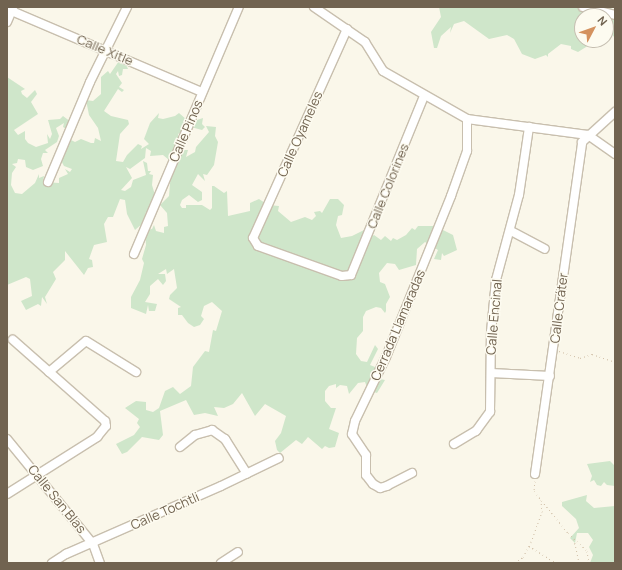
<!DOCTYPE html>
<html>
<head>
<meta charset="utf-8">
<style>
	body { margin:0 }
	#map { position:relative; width:622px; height:570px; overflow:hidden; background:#faf7ea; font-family:Manrope,sans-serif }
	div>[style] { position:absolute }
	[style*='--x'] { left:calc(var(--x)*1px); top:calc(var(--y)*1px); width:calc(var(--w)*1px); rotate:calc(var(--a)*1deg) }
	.green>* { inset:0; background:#cfe6ca }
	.path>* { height:1px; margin-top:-0.5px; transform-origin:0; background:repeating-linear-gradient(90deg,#d1c0a8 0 1px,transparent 0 4px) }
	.roads { filter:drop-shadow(1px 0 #c8bfae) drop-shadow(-1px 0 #c8bfae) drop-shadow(0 1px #c8bfae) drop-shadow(0 -1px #c8bfae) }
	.minor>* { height:8px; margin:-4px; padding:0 4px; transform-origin:4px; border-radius:4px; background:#fff }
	span { translate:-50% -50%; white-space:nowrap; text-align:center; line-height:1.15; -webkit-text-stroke:3px #fdfbf0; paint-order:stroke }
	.street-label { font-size:13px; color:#716350 }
	.frame { position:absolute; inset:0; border:8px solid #716350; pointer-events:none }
	.north { position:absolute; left:574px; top:8px; width:40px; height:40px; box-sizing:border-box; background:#fdfbf0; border:1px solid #c5beb0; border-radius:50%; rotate:49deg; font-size:11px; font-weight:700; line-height:16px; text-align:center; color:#716350 }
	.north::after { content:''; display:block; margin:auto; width:14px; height:18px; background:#d4925f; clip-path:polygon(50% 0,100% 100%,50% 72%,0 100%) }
</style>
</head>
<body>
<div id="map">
	<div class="green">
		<div style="clip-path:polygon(439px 7px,610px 7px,615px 12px,615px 38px,606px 28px,606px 16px,582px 16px,582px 40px,588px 40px,589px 44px,586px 47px,578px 52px,571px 49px,571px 46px,561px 44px,548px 54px,548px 57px,546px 55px,535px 59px,522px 54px,514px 39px,507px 35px,489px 39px,464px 21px,454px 24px,450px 33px,451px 27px,441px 36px,437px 48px,434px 48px,431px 32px,441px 17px)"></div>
		<div style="clip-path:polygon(119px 61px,125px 62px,128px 69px,123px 69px,122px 75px,119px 76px,118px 71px,116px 74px,122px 83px,119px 87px,124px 90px,122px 92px,118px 89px,104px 111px,111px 116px,128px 120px,129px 124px,120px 134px,116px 161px,123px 162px,127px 155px,138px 144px,142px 146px,141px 149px,149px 144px,144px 139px,150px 123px,159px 113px,158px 118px,163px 119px,175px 116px,179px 113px,187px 120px,188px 117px,194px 121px,203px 118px,202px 124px,205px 127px,202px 130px,191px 127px,178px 134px,182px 150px,188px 150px,186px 157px,195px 152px,196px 147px,209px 132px,206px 126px,216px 127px,215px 136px,218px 142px,214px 165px,207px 175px,203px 174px,205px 181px,198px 174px,192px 185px,202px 192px,202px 200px,198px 202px,189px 195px,182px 200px,180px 205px,182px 208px,186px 208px,186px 205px,202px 205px,210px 210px,212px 208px,212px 186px,214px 186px,224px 193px,227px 191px,228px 216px,250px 211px,250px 203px,259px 199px,268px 205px,279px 206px,278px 211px,291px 222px,305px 217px,312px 220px,316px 216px,314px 212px,320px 211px,322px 213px,330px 199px,338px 199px,344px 205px,342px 215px,338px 216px,336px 225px,341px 238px,352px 236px,366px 229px,370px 238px,374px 235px,381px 240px,385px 236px,391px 241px,393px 238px,397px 240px,406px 235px,412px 228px,415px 230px,418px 226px,435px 226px,453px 235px,457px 250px,444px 256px,442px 253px,441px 260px,434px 259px,438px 250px,425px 242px,417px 249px,416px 265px,399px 270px,395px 264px,387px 263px,379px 273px,380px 282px,385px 284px,390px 297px,386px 304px,386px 311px,385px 313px,381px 308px,376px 307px,366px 311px,363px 317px,363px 331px,357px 338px,356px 354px,361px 361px,367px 362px,375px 345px,378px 349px,370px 365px,375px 367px,376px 374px,372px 374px,375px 378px,385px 380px,377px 393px,368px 390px,365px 382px,358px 383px,349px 394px,347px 386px,340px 385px,336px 388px,336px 384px,329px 386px,325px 391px,325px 401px,331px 408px,336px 408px,329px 429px,339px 433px,335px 447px,329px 448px,325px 446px,322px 449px,308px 437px,302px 444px,296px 440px,280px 453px,277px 450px,275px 441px,281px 433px,286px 416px,265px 404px,255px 416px,242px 393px,233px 404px,224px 408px,214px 407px,218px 416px,205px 413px,194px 415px,186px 400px,160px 411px,163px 435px,159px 440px,142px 437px,127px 452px,122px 454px,116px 444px,134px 435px,140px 427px,137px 423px,139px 419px,125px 408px,136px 401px,146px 402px,146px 410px,153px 412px,159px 408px,165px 391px,173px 387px,180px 394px,191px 386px,193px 367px,205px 351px,209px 352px,213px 330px,216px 331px,222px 311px,212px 302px,204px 306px,201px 316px,204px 319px,200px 325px,194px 327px,188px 323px,182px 315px,178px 315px,178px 308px,181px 307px,169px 299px,170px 295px,177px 288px,174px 269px,167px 274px,166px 269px,158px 274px,165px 274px,166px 281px,163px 285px,158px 279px,150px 286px,150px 294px,145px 302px,157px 304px,155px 311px,149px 311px,148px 305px,146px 314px,131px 308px,131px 297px,140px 280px,144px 263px,142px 259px,146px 245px,145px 230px,152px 229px,154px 225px,156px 231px,164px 233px,164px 227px,168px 226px,167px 213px,160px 205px,169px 196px,171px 171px,169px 160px,163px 155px,150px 156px,151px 151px,146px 148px,145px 158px,130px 169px,126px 167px,132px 178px,121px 190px,125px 191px,131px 187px,133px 180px,146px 175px,143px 161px,147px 163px,148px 171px,151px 171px,149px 174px,153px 175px,152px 185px,155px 195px,161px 200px,146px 212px,143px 223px,135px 230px,127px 214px,125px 200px,120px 199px,113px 217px,108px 217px,104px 224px,107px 242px,94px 245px,89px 259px,92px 260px,93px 267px,88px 268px,84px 275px,65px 251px,65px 260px,53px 272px,56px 279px,45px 297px,47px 304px,42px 297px,41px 306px,38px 304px,26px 310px,21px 301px,32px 296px,30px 279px,26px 277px,7px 285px,7px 77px,25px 89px,21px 91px,22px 94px,27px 98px,35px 90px,37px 94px,31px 102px,38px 114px,14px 130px,18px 135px,25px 131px,25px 139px,28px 143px,36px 147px,48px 143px,47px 134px,50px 139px,52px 134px,48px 120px,60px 119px,63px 116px,75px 125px,76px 129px,70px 131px,63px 127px,64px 123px,56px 128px,59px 136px,57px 142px,45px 150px,48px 153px,43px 153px,41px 159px,43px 166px,33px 170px,26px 167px,25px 160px,18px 159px,17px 163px,12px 164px,16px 167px,12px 173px,11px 185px,15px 193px,22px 194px,35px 183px,39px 174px,39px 178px,44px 176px,43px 182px,59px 183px,59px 178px,68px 174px,65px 169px,70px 172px,72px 169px,64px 166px,58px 155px,69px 139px,75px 142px,81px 139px,91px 143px,94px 143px,95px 138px,101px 141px,98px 128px,89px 115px,86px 100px,93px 101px,101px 94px,101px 77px,108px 71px,110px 74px)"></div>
		<div style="clip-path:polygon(610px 461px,615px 466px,615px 486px,607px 485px,604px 482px,601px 486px,597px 485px,594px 480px,590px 482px,592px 476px,587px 464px)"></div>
		<div style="clip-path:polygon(587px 495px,586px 501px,594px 508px,615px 506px,615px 563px,590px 563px,593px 555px,589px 547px,593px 540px,588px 533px,577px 533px,575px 543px,570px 538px,579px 528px,576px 519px,562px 506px,562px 502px)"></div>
	</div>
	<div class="path">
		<div style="--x:559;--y:351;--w:22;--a:18"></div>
		<div style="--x:580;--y:358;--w:13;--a:-18"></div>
		<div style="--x:592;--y:354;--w:24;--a:19"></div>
		<div style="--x:535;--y:481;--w:10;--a:96"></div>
		<div style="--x:534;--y:491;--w:54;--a:51"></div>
		<div style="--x:568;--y:533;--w:26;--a:43"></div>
		<div style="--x:587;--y:551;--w:12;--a:81"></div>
		<div style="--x:574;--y:539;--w:25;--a:78"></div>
		<div style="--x:529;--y:546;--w:32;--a:32"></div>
		<div style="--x:515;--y:563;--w:10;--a:-37"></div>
		<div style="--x:523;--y:557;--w:17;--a:-62"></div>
		<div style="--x:531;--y:542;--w:32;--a:-70"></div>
		<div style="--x:542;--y:512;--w:12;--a:-95"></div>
	</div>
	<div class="roads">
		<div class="minor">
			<div style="--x:314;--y:7;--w:62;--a:34.5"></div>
			<div style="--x:365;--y:42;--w:34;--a:58"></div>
			<div style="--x:383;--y:71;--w:97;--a:29.7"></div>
			<div style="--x:467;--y:119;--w:122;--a:7.5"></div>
			<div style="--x:588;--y:135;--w:33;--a:35"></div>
			<div style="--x:583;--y:7;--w:33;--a:14"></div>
			<div style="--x:7;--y:9;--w:212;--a:23.1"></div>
			<div style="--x:7;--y:22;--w:15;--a:-67"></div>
			<div style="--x:347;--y:29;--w:229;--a:114.2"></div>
			<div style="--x:253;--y:238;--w:9;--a:58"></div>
			<div style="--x:258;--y:246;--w:89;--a:19.7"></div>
			<div style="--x:342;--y:276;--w:9;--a:-6"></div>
			<div style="--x:351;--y:275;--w:193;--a:-67.8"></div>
			<div style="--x:48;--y:182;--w:108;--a:-67.2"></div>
			<div style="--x:90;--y:82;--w:84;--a:-63.7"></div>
			<div style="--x:511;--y:231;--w:38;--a:28"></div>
			<div style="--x:134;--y:254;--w:268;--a:-67"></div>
			<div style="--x:49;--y:372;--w:48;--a:-40"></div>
			<div style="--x:86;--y:341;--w:59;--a:31.8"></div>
			<div style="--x:491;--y:373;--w:59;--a:2.9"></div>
			<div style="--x:7;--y:439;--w:136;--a:50.7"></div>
			<div style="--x:93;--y:544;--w:20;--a:70"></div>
			<div style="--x:454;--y:444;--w:26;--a:-31"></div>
			<div style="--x:476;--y:431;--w:24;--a:-54"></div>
			<div style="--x:490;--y:412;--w:80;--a:-89.3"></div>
			<div style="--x:491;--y:332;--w:52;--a:-84.5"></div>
			<div style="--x:496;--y:280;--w:88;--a:-74.9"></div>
			<div style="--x:519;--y:195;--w:69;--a:-81.6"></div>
			<div style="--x:180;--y:447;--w:19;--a:-39"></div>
			<div style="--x:195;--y:435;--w:18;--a:-16"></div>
			<div style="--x:212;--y:430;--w:16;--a:35"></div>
			<div style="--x:225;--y:439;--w:41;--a:57.8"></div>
			<div style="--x:412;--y:473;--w:28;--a:153"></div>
			<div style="--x:387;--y:486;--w:7;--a:164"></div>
			<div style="--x:380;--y:488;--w:8;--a:-150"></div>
			<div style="--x:373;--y:484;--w:11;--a:-128"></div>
			<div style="--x:366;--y:475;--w:20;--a:-90"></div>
			<div style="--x:366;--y:455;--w:25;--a:-124"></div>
			<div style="--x:352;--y:434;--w:13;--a:-77"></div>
			<div style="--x:355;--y:421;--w:71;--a:-64.2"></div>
			<div style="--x:386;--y:357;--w:174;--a:-68"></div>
			<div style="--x:451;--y:196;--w:48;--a:-70.4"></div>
			<div style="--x:467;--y:151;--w:32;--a:-90"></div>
			<div style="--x:535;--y:474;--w:335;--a:-81.9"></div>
			<div style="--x:582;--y:142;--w:45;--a:-42.3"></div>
			<div style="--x:7;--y:494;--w:107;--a:-32.3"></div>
			<div style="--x:97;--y:437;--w:14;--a:-51"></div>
			<div style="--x:106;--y:426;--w:5;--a:-101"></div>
			<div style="--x:105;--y:421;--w:123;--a:-138.6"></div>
			<div style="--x:52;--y:563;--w:17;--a:-33"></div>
			<div style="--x:66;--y:554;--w:169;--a:-23.7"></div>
			<div style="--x:221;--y:486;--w:64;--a:-25.8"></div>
			<div style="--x:221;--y:563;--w:20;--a:-33"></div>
		</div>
	</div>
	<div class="street-label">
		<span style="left:105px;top:50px;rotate:23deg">Calle Xitle</span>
		<span style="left:186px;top:131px;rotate:-67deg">Calle Pinos</span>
		<span style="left:300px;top:134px;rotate:-66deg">Calle Oyameles</span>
		<span style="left:388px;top:186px;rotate:-68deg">Calle Colorines</span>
		<span style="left:559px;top:308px;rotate:-83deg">Calle Cráter</span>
		<span style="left:494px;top:317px;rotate:-85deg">Calle Encinal</span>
		<span style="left:398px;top:325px;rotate:-67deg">Cerrada Llamaradas</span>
		<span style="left:57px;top:499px;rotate:51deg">Calle San Blas</span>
		<span style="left:165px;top:511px;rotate:-24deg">Calle Tochtli</span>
	</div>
	<div class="frame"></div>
	<div class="north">N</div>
</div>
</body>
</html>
